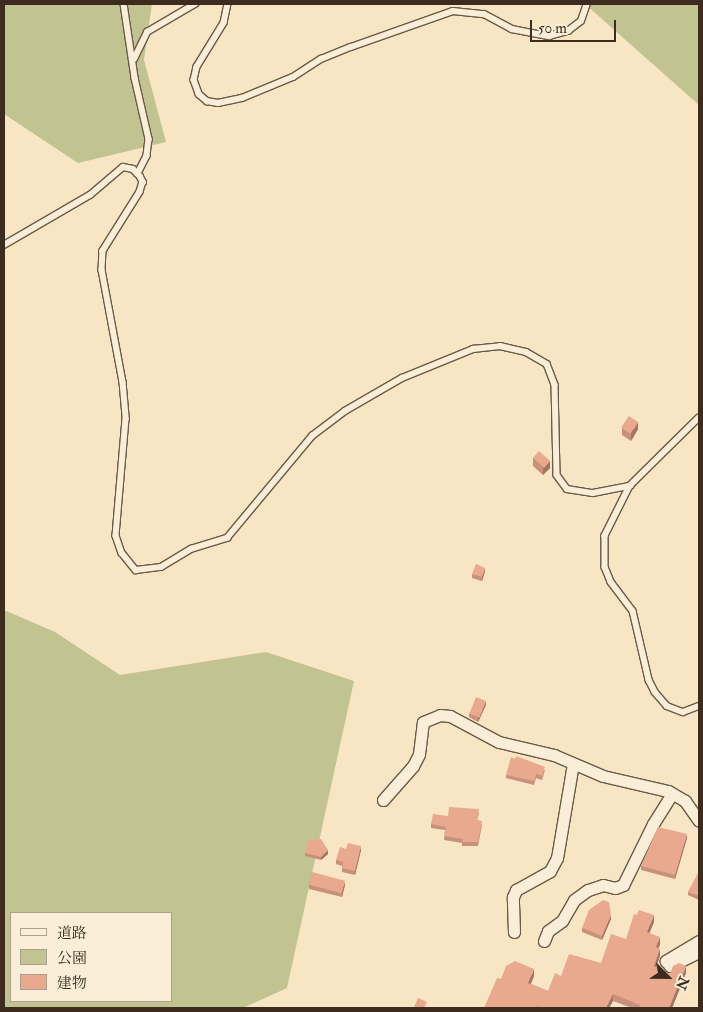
<!DOCTYPE html>
<html>
<head>
<meta charset="utf-8">
<style>
	body { margin:0 }
	#map { position:relative; width:703px; height:1012px; overflow:hidden; background:#f8e5c3; font-family:"IM FELL Double Pica","Noto Serif JP",serif }
	div>[style] { position:absolute }
	[style*='--x'] { left:calc(var(--x)*1px); top:calc(var(--y)*1px); width:calc(var(--w)*1px); rotate:calc(var(--a)*1deg) }
	.green>* { inset:0; background:#c1c391 }
	.roads { filter:drop-shadow(1px 0 #6b5a47) drop-shadow(-1px 0 #6b5a47) drop-shadow(0 1px #6b5a47) drop-shadow(0 -1px #6b5a47) }
	.lane>* { height:5.5px; margin:-2.75px; padding:0 2.75px; transform-origin:2.75px; border-radius:2.75px; background:#faeed8 }
	.street>* { height:11px; margin:-5.5px; padding:0 5.5px; transform-origin:5.5px; border-radius:5.5px; background:#faeed8 }
	.wall>* { inset:0; background:#c8917a }
	.shaded-wall>* { inset:0; background:#a27663 }
	.building>* { inset:0; background:#e8a98e; transform-origin:0 0 }
	span { translate:-50% -50%; white-space:nowrap; text-align:center; line-height:1.15; -webkit-text-stroke:5px #faeed8; paint-order:stroke }
	.frame { position:absolute; inset:0; border:5px solid #3c2b1e; pointer-events:none }
	.legend { position:absolute; left:10px; top:912px; width:162px; height:90px; box-sizing:border-box; background:#faeed8; border:1px solid #aea08e; margin:0; padding:6px 9px; list-style:none; font-size:15px; color:#3c2b1e }
	.legend li { display:flex; align-items:center; gap:10px; height:25px }
	.legend b { width:25px; border:1px solid #aea08e }
	.north { position:absolute; left:643px; top:952px; width:50px; height:50px; -webkit-text-stroke:4px #faeed8; paint-order:stroke; rotate:113deg; font-size:14px; font-weight:700; line-height:20px; text-align:center; color:#3c2b1e }
	.north::after { content:''; display:block; margin:auto; width:18px; height:22px; background:#3c2b1e; clip-path:polygon(50% 0,100% 100%,50% 72%,0 100%) }
	.scale { position:absolute; left:530px; top:20px; width:86px; height:22px; box-sizing:border-box; border:2px solid #3c2b1e; border-top:0; padding-left:6px; font-size:15px; line-height:18px; white-space:nowrap; color:#3c2b1e; -webkit-text-stroke:4px #faeed8; paint-order:stroke }
</style>
</head>
<body>
<div id="map">
	<div class="green">
		<div style="clip-path:polygon(4px 4px,152px 4px,144px 60px,166px 142px,78px 163px,4px 114px)"></div>
		<div style="clip-path:polygon(585px 4px,699px 4px,699px 105px)"></div>
		<div style="clip-path:polygon(evenodd,4px 610px,55px 632px,120px 675px,266px 652px,354px 681px,287px 988px,243px 1008px,4px 1008px,4px 610px,11px 913px,171px 913px,171px 1001px,11px 1001px,11px 913px)"></div>
	</div>
	<div class="roads">
		<div class="lane">
			<div style="--x:124;--y:4;--w:75;--a:81.5"></div>
			<div style="--x:135;--y:78;--w:63;--a:77.1"></div>
			<div style="--x:149;--y:139;--w:17;--a:97"></div>
			<div style="--x:147;--y:156;--w:20;--a:117"></div>
			<div style="--x:228;--y:4;--w:19;--a:102"></div>
			<div style="--x:224;--y:23;--w:52;--a:121.5"></div>
			<div style="--x:197;--y:67;--w:13;--a:103"></div>
			<div style="--x:194;--y:80;--w:15;--a:70"></div>
			<div style="--x:199;--y:94;--w:11;--a:41"></div>
			<div style="--x:207;--y:101;--w:11;--a:10"></div>
			<div style="--x:218;--y:103;--w:25;--a:-12"></div>
			<div style="--x:242;--y:98;--w:55;--a:-22.4"></div>
			<div style="--x:293;--y:77;--w:33;--a:-33"></div>
			<div style="--x:321;--y:59;--w:32;--a:-22"></div>
			<div style="--x:351;--y:47;--w:108;--a:-19.4"></div>
			<div style="--x:453;--y:11;--w:31;--a:6"></div>
			<div style="--x:484;--y:14;--w:32;--a:28"></div>
			<div style="--x:512;--y:29;--w:38;--a:11"></div>
			<div style="--x:549;--y:36;--w:20;--a:-15"></div>
			<div style="--x:568;--y:31;--w:16;--a:-38"></div>
			<div style="--x:581;--y:21;--w:18;--a:-71"></div>
			<div style="--x:134;--y:59;--w:30;--a:-64"></div>
			<div style="--x:147;--y:32;--w:56;--a:-30.3"></div>
			<div style="--x:4;--y:245;--w:99;--a:-30.2"></div>
			<div style="--x:90;--y:195;--w:43;--a:-40.3"></div>
			<div style="--x:123;--y:167;--w:10;--a:11"></div>
			<div style="--x:133;--y:169;--w:10;--a:45"></div>
			<div style="--x:140;--y:176;--w:7;--a:63"></div>
			<div style="--x:143;--y:182;--w:10;--a:107"></div>
			<div style="--x:140;--y:192;--w:70;--a:122.1"></div>
			<div style="--x:103;--y:251;--w:19;--a:93"></div>
			<div style="--x:102;--y:270;--w:114;--a:79.4"></div>
			<div style="--x:123;--y:382;--w:37;--a:85"></div>
			<div style="--x:126;--y:419;--w:117;--a:94.9"></div>
			<div style="--x:116;--y:536;--w:18;--a:71"></div>
			<div style="--x:122;--y:553;--w:22;--a:51"></div>
			<div style="--x:136;--y:570;--w:25;--a:-7"></div>
			<div style="--x:161;--y:567;--w:35;--a:-31"></div>
			<div style="--x:191;--y:549;--w:38;--a:-17"></div>
			<div style="--x:227;--y:538;--w:133;--a:-50.2"></div>
			<div style="--x:312;--y:436;--w:41;--a:-37.1"></div>
			<div style="--x:345;--y:411;--w:66;--a:-30.1"></div>
			<div style="--x:402;--y:378;--w:77;--a:-22.2"></div>
			<div style="--x:473;--y:349;--w:27;--a:-6"></div>
			<div style="--x:500;--y:346;--w:27;--a:13"></div>
			<div style="--x:526;--y:352;--w:24;--a:30"></div>
			<div style="--x:547;--y:364;--w:22;--a:69"></div>
			<div style="--x:555;--y:385;--w:90;--a:88.7"></div>
			<div style="--x:557;--y:475;--w:17;--a:54"></div>
			<div style="--x:567;--y:489;--w:26;--a:9"></div>
			<div style="--x:593;--y:493;--w:38;--a:-11"></div>
			<div style="--x:699;--y:418;--w:97;--a:135.4"></div>
			<div style="--x:630;--y:486;--w:56;--a:116.6"></div>
			<div style="--x:605;--y:536;--w:31;--a:90"></div>
			<div style="--x:605;--y:567;--w:16;--a:68"></div>
			<div style="--x:611;--y:582;--w:36;--a:53"></div>
			<div style="--x:633;--y:611;--w:71;--a:76.9"></div>
			<div style="--x:649;--y:680;--w:13;--a:63"></div>
			<div style="--x:655;--y:692;--w:18;--a:49"></div>
			<div style="--x:667;--y:706;--w:17;--a:21"></div>
			<div style="--x:683;--y:712;--w:17;--a:-21"></div>
		</div>
		<div class="street">
			<div style="--x:383;--y:800;--w:45;--a:-48.6"></div>
			<div style="--x:413;--y:766;--w:13;--a:-63"></div>
			<div style="--x:419;--y:754;--w:32;--a:-83"></div>
			<div style="--x:423;--y:722;--w:18;--a:-22"></div>
			<div style="--x:440;--y:715;--w:10;--a:6"></div>
			<div style="--x:450;--y:716;--w:55;--a:28"></div>
			<div style="--x:499;--y:742;--w:57;--a:13.3"></div>
			<div style="--x:554;--y:755;--w:53;--a:23.2"></div>
			<div style="--x:603;--y:776;--w:67;--a:13"></div>
			<div style="--x:668;--y:791;--w:20;--a:30"></div>
			<div style="--x:685;--y:801;--w:24;--a:55"></div>
			<div style="--x:514;--y:932;--w:35;--a:-92"></div>
			<div style="--x:513;--y:897;--w:8;--a:-67"></div>
			<div style="--x:516;--y:890;--w:39;--a:-29"></div>
			<div style="--x:550;--y:871;--w:15;--a:-62"></div>
			<div style="--x:557;--y:858;--w:96;--a:-80.4"></div>
			<div style="--x:544;--y:941;--w:11;--a:-68"></div>
			<div style="--x:548;--y:931;--w:17;--a:-36"></div>
			<div style="--x:562;--y:921;--w:24;--a:-60"></div>
			<div style="--x:574;--y:900;--w:17;--a:-36"></div>
			<div style="--x:588;--y:890;--w:16;--a:-18"></div>
			<div style="--x:603;--y:885;--w:12;--a:14"></div>
			<div style="--x:615;--y:888;--w:9;--a:-21"></div>
			<div style="--x:623;--y:885;--w:68;--a:-63.8"></div>
			<div style="--x:653;--y:824;--w:36;--a:-58"></div>
			<div style="--x:699;--y:941;--w:39;--a:149"></div>
			<div style="--x:666;--y:961;--w:6;--a:51"></div>
			<div style="--x:670;--y:966;--w:32;--a:-26"></div>
		</div>
	</div>
	<div class="wall">
		<div style="clip-path:polygon(622px 428px,638px 429px,631px 441px,622px 435px)"></div>
		<div style="clip-path:polygon(533px 458px,550px 468px,543px 475px,533px 466px)"></div>
		<div style="clip-path:polygon(485px 571px,482px 581px,472px 578px,472px 574px)"></div>
		<div style="clip-path:polygon(486px 705px,478px 722px,469px 717px,469px 714px)"></div>
		<div style="clip-path:polygon(545px 770px,542px 780px,536px 778px,534px 785px,506px 778px,506px 775px)"></div>
		<div style="clip-path:polygon(479px 813px,477px 820px,482px 825px,478px 846px,462px 846px,462px 843px,444px 840px,445px 830px,431px 828px,431px 824px,448px 816px)"></div>
		<div style="clip-path:polygon(687px 838px,675px 879px,641px 870px,641px 866px)"></div>
		<div style="clip-path:polygon(346px 849px,361px 850px,355px 875px,342px 872px,342px 866px,336px 864px,336px 860px)"></div>
		<div style="clip-path:polygon(305px 853px,328px 854px,321px 860px,305px 856px)"></div>
		<div style="clip-path:polygon(699px 873px,699px 900px,688px 895px,688px 892px)"></div>
		<div style="clip-path:polygon(309px 885px,345px 885px,342px 897px,309px 889px)"></div>
		<div style="clip-path:polygon(611px 919px,602px 940px,582px 932px,582px 928px)"></div>
		<div style="clip-path:polygon(654px 922px,649px 933px,660px 944px,659px 948px,660px 956px,656px 967px,670px 974px,686px 973px,672px 1008px,632px 1008px,613px 1001px,609px 1008px,484px 1008px,501px 979px,534px 976px,531px 984px,548px 991px,561px 976px,601px 963px,626px 939px)"></div>
	</div>
	<div class="shaded-wall">
		<div style="clip-path:polygon(638px 422px,638px 429px,631px 441px,631px 433px)"></div>
		<div style="clip-path:polygon(550px 461px,550px 468px,543px 475px,543px 468px)"></div>
		<div style="clip-path:polygon(485px 568px,485px 571px,482px 581px,482px 577px)"></div>
		<div style="clip-path:polygon(486px 701px,486px 705px,478px 722px,478px 718px)"></div>
		<div style="clip-path:polygon(687px 834px,687px 838px,675px 879px,675px 875px)"></div>
		<div style="clip-path:polygon(361px 846px,361px 850px,355px 875px,355px 871px)"></div>
		<div style="clip-path:polygon(328px 850px,328px 854px,321px 860px,321px 857px)"></div>
		<div style="clip-path:polygon(345px 881px,345px 885px,342px 897px,342px 894px)"></div>
		<div style="clip-path:polygon(611px 915px,611px 919px,602px 940px,602px 936px)"></div>
		<div style="clip-path:polygon(654px 915px,654px 922px,647px 939px,647px 932px)"></div>
		<div style="clip-path:polygon(660px 937px,660px 944px,656px 954px,656px 947px)"></div>
		<div style="clip-path:polygon(660px 949px,660px 956px,654px 973px,654px 966px)"></div>
		<div style="clip-path:polygon(686px 966px,686px 973px,672px 1008px,669px 1008px)"></div>
		<div style="clip-path:polygon(534px 969px,534px 976px,528px 990px,528px 983px)"></div>
		<div style="clip-path:polygon(613px 994px,613px 1001px,609px 1008px,606px 1008px)"></div>
	</div>
	<div class="building">
		<div style="left:629px;top:416px;width:11px;height:14px;rotate:34deg"></div>
		<div style="left:539px;top:451px;width:15px;height:9px;rotate:42deg"></div>
		<div style="clip-path:polygon(476px 564px,485px 568px,482px 577px,472px 574px)"></div>
		<div style="left:476px;top:697px;width:11px;height:18px;rotate:22deg"></div>
		<div style="clip-path:polygon(516px 756px,545px 767px,542px 776px,536px 774px,534px 781px,506px 775px,511px 757px,515px 759px)"></div>
		<div style="clip-path:polygon(449px 807px,479px 809px,477px 820px,482px 821px,478px 842px,462px 842px,463px 839px,444px 836px,446px 827px,431px 824px,433px 814px,448px 816px)"></div>
		<div style="clip-path:polygon(658px 827px,687px 834px,675px 875px,641px 866px)"></div>
		<div style="clip-path:polygon(321px 839px,328px 850px,321px 857px,305px 853px,309px 840px)"></div>
		<div style="clip-path:polygon(348px 843px,361px 846px,355px 871px,342px 868px,343px 862px,336px 860px,340px 847px,346px 849px)"></div>
		<div style="left:312px;top:872px;width:34px;height:13px;rotate:15deg"></div>
		<div style="clip-path:polygon(698px 873px,699px 873px,699px 896px,688px 892px)"></div>
		<div style="clip-path:polygon(603px 900px,609px 902px,611px 915px,602px 936px,582px 928px,589px 910px)"></div>
		<div style="clip-path:polygon(639px 910px,654px 915px,647px 932px,660px 937px,656px 947px,660px 949px,654px 966px,670px 974px,673px 966px,679px 963px,686px 966px,669px 1008px,639px 1008px,640px 1005px,613px 994px,606px 1008px,542px 1008px,537px 1006px,536px 1008px,484px 1008px,497px 978px,501px 979px,506px 966px,515px 961px,534px 969px,528px 983px,548px 991px,555px 973px,561px 976px,569px 954px,601px 963px,611px 934px,626px 939px,634px 914px,637px 915px)"></div>
		<div style="clip-path:polygon(418px 998px,427px 1002px,424px 1008px,417px 1008px,414px 1007px)"></div>
	</div>
	<div class="frame"></div>
	<ul class="legend">
	<li><b style="height:6px;background:#faeed8"></b>道路</li>
	<li><b style="height:14px;background:#c1c391"></b>公園</li>
	<li><b style="height:14px;background:#e8a98e"></b>建物</li>
	</ul>
	<div class="north">N</div>
	<div class="scale">50 m</div>
</div>
</body>
</html>
